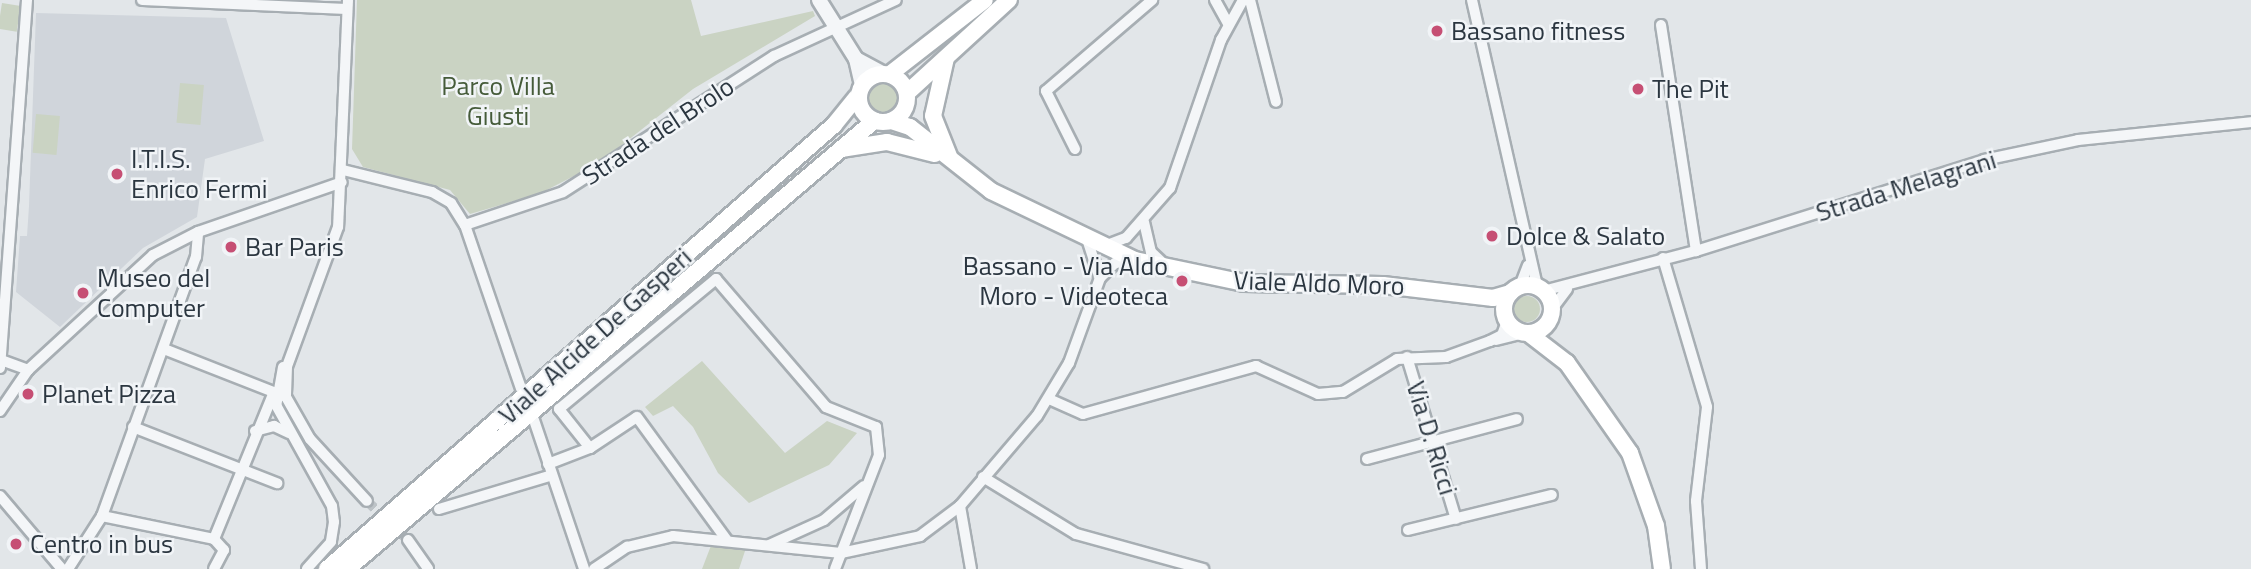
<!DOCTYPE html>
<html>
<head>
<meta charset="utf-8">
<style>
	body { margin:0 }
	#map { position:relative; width:2251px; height:569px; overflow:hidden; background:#e2e6e9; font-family:"Titillium Web",sans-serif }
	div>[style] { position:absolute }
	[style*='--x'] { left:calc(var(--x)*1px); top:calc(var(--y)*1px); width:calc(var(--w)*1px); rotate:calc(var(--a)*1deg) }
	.built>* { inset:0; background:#d0d5db }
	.green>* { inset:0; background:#cad3c3; transform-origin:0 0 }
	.round { border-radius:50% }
	.minor-tunnel>* { height:10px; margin-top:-5px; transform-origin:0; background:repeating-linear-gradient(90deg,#bdc3c7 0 10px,transparent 0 15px) }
	.roads { filter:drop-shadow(2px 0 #a7aeb3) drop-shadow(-2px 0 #a7aeb3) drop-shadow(0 2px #a7aeb3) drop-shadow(0 -2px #a7aeb3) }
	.minor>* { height:10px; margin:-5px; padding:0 5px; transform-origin:5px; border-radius:5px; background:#f4f6f8 }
	.tertiary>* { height:14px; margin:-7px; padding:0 7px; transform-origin:7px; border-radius:7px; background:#f4f6f8 }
	.secondary>* { height:16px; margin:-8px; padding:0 8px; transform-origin:8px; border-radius:8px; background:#fff }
	.secondary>.ring { margin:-8px; padding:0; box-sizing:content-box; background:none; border:16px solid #fff; border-radius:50% }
	.dots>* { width:19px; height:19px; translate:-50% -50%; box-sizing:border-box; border:4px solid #f1f4f7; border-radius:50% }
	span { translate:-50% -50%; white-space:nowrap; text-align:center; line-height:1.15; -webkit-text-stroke:5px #f1f4f7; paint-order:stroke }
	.poi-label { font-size:26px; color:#2b3640 }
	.left { translate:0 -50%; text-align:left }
	.right { translate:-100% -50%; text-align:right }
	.park-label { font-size:26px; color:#455b39 }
	.street-label { font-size:26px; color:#2b3640 }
</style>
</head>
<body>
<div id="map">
	<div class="built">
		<div style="clip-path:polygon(36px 13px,226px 18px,264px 141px,205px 159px,197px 217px,143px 248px,60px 327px,16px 292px,20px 236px,27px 236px,29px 206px)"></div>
	</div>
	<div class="green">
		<div style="clip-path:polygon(357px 0,691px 0,701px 36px,813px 11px,815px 16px,693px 89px,599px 163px,541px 193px,470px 214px,450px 190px,363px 167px,352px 149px)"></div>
		<div style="left:2px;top:3px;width:19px;height:26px;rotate:9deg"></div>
		<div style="left:180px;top:83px;width:24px;height:40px;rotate:5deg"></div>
		<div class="round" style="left:869px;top:83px;width:30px;height:30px"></div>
		<div style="left:36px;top:114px;width:24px;height:39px;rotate:5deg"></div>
		<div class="round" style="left:1514px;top:296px;width:26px;height:26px"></div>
		<div style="clip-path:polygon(702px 361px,785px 453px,827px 421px,857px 433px,829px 465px,749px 503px,718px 473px,693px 427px,673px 406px,653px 416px,645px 407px)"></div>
		<div style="clip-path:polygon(712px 543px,746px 548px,739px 569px,702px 569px)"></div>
	</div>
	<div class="minor-tunnel">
		<div style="--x:367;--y:501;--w:57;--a:43.6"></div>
	</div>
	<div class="roads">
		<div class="minor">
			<div style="--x:142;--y:0;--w:205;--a:2.5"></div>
			<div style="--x:348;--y:0;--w:227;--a:92.5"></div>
			<div style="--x:338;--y:227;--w:148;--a:110.1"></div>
			<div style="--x:287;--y:366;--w:31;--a:92"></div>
			<div style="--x:286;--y:397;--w:48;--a:60.3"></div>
			<div style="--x:310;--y:439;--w:84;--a:47.4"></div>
			<div style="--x:1215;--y:0;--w:26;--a:61"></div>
			<div style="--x:1250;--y:0;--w:105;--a:75.7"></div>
			<div style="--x:1472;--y:0;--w:294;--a:77.2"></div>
			<div style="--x:1661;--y:25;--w:229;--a:81.2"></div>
			<div style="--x:1075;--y:149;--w:65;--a:-116.6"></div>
			<div style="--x:1046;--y:91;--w:140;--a:-40.6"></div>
			<div style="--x:343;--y:170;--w:92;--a:13.9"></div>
			<div style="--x:432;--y:192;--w:22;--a:30"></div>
			<div style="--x:451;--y:203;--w:26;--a:58"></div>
			<div style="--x:465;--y:225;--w:173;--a:71.1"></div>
			<div style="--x:1144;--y:222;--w:31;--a:77"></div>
			<div style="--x:1151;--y:252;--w:19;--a:43"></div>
			<div style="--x:465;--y:225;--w:103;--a:-18.6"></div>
			<div style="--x:563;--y:192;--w:251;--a:-32.8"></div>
			<div style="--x:774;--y:56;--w:134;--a:-24.7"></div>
			<div style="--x:1088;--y:242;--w:38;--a:72"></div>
			<div style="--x:1102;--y:247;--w:26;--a:-21"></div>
			<div style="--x:1126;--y:238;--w:67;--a:-48.7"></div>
			<div style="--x:1170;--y:188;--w:157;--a:-71"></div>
			<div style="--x:1221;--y:40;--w:46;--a:-61.2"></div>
			<div style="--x:1663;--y:258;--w:155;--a:73.5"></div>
			<div style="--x:1707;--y:407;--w:95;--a:96.7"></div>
			<div style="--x:1696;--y:501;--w:68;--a:85.8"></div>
			<div style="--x:1520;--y:286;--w:22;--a:-69"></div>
			<div style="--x:1543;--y:291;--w:158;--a:-14.7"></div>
			<div style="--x:1696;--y:251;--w:302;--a:-17.5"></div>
			<div style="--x:1984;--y:160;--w:96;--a:-12"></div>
			<div style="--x:2078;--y:140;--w:174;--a:-5.9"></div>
			<div style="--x:1552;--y:309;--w:25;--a:-53"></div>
			<div style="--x:1496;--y:340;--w:30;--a:-14"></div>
			<div style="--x:164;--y:349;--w:118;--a:21.4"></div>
			<div style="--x:274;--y:392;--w:159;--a:112.2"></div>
			<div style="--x:214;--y:539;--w:15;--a:48"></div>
			<div style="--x:224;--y:550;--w:21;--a:118"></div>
			<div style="--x:1407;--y:357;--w:169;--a:73.2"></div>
			<div style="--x:1;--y:360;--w:29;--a:20"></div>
			<div style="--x:283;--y:367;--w:39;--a:100"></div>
			<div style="--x:276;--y:405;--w:115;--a:61"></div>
			<div style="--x:332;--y:506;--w:16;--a:83"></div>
			<div style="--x:334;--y:522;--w:20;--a:99"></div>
			<div style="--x:331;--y:542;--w:36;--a:132"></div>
			<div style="--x:0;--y:368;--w:369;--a:-85.8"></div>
			<div style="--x:1049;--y:399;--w:37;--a:24"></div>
			<div style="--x:1083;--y:414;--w:180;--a:-15.5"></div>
			<div style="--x:1256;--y:366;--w:68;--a:24.3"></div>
			<div style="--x:1318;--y:394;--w:25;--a:-5"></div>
			<div style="--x:1343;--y:392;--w:63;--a:-31.4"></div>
			<div style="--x:1397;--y:359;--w:49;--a:-2.3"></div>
			<div style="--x:1446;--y:357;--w:47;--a:-20"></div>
			<div style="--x:1490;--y:341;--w:13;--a:-27"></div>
			<div style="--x:1502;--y:335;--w:15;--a:-70"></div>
			<div style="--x:0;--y:411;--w:50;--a:-55.7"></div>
			<div style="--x:28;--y:370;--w:170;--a:-42.6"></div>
			<div style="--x:153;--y:255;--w:51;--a:-27.1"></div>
			<div style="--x:198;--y:232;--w:152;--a:-19.1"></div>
			<div style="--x:534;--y:420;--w:157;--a:71.4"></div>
			<div style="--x:133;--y:427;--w:155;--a:21.3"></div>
			<div style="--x:255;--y:431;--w:20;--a:-15"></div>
			<div style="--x:274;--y:426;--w:17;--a:25"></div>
			<div style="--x:590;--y:448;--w:50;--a:-128.5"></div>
			<div style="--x:559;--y:409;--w:204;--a:-39.6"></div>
			<div style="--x:716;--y:279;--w:169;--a:49.3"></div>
			<div style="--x:826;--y:407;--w:54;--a:21.8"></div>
			<div style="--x:876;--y:427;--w:28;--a:84"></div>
			<div style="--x:879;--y:455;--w:122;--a:111.1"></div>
			<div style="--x:1367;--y:459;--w:155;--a:-14.9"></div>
			<div style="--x:548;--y:464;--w:45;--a:-20.9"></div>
			<div style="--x:590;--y:448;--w:56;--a:-33.4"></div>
			<div style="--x:637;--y:417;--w:151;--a:53.9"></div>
			<div style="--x:983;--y:477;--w:109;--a:31.5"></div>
			<div style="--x:1076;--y:534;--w:132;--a:15.4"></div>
			<div style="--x:0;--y:496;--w:96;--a:49.7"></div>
			<div style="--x:960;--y:506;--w:64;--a:80.1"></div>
			<div style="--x:439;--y:509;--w:118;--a:-16.7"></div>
			<div style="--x:102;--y:516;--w:276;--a:-70.1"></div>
			<div style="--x:196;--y:257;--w:25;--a:-85"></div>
			<div style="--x:1408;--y:530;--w:148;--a:-13.7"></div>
			<div style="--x:408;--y:540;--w:35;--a:55"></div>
			<div style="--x:769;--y:545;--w:60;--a:-24.4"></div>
			<div style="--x:824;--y:520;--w:52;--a:-40.4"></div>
			<div style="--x:68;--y:569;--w:63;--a:-57.3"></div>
			<div style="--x:102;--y:516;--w:114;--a:11.6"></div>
			<div style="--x:594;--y:569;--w:40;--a:-34"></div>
			<div style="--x:627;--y:547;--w:47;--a:-13.4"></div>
			<div style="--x:673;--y:536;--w:169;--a:5.8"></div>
			<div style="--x:841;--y:553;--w:81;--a:-12.1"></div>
			<div style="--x:920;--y:536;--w:50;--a:-36.9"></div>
			<div style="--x:960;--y:506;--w:118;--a:-49.5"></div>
			<div style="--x:1037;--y:416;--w:62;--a:-58.9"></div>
			<div style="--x:1069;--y:363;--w:90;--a:-70"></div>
			<div style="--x:1100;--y:278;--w:21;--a:-45"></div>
			<div style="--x:1115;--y:263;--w:17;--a:-7"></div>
		</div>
		<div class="tertiary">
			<div style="--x:819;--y:0;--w:70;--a:57.9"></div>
			<div style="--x:856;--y:59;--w:27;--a:77"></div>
			<div style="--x:856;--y:59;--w:30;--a:28"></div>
		</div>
		<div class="secondary">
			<div style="--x:946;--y:58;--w:59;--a:102.6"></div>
			<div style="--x:933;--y:116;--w:43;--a:68.2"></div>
			<div class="ring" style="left:859px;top:74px;width:32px;height:32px"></div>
			<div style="--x:890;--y:74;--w:120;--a:-37.9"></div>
			<div style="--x:907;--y:93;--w:138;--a:-42.4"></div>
			<div style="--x:891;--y:121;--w:20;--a:18"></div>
			<div style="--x:910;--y:127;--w:103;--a:38.3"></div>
			<div style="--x:991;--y:191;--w:160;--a:25.6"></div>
			<div style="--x:1135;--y:260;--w:111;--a:11.9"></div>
			<div style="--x:1244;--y:283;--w:139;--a:0.8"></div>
			<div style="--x:1383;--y:285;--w:111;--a:6.7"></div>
			<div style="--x:1493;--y:298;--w:18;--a:-16"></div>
			<div style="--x:841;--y:149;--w:47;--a:-8.7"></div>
			<div style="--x:887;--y:142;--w:49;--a:14.3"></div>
			<div class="ring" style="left:1504px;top:285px;width:32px;height:32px"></div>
			<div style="--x:1528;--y:333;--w:49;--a:37.6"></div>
			<div style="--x:1567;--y:363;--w:110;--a:55"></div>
			<div style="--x:1630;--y:453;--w:77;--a:70.4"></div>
			<div style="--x:1656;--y:526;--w:43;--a:82.1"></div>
			<div style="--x:327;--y:569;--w:674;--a:-41.21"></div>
			<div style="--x:834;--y:125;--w:35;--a:-51"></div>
			<div style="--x:347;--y:569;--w:692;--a:-40.37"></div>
		</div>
	</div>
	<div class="dots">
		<div style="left:1437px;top:31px;background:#c64f74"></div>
		<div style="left:1638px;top:89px;background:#c64f74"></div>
		<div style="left:117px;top:174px;background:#c64f74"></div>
		<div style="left:1492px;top:236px;background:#c64f74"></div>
		<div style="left:231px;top:247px;background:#c64f74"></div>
		<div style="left:1182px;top:281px;background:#c64f74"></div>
		<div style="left:83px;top:293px;background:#c64f74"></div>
		<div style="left:28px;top:394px;background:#c64f74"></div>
		<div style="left:16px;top:544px;background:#c64f74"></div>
	</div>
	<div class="poi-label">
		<span class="left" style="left:1451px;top:31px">Bassano fitness</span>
		<span class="left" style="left:1652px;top:89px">The Pit</span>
		<span class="left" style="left:131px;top:174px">I.T.I.S.<br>Enrico Fermi</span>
		<span class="left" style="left:1506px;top:236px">Dolce &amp; Salato</span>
		<span class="left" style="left:245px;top:247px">Bar Paris</span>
		<span class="right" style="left:1168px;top:281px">Bassano - Via Aldo<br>Moro - Videoteca</span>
		<span class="left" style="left:97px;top:293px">Museo del<br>Computer</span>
		<span class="left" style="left:42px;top:394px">Planet Pizza</span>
		<span class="left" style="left:30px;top:544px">Centro in bus</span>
	</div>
	<div class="park-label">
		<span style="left:498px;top:101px">Parco Villa<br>Giusti</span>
	</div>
	<div class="street-label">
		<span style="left:658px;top:131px;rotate:-33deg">Strada del Brolo</span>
		<span style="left:1906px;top:186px;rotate:-17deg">Strada Melagrani</span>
		<span style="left:1319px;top:283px;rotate:2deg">Viale Aldo Moro</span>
		<span style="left:595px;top:336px;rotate:-42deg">Viale Alcide De Gasperi</span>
		<span style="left:1432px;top:438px;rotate:73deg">Via D. Ricci</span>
	</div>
</div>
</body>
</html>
